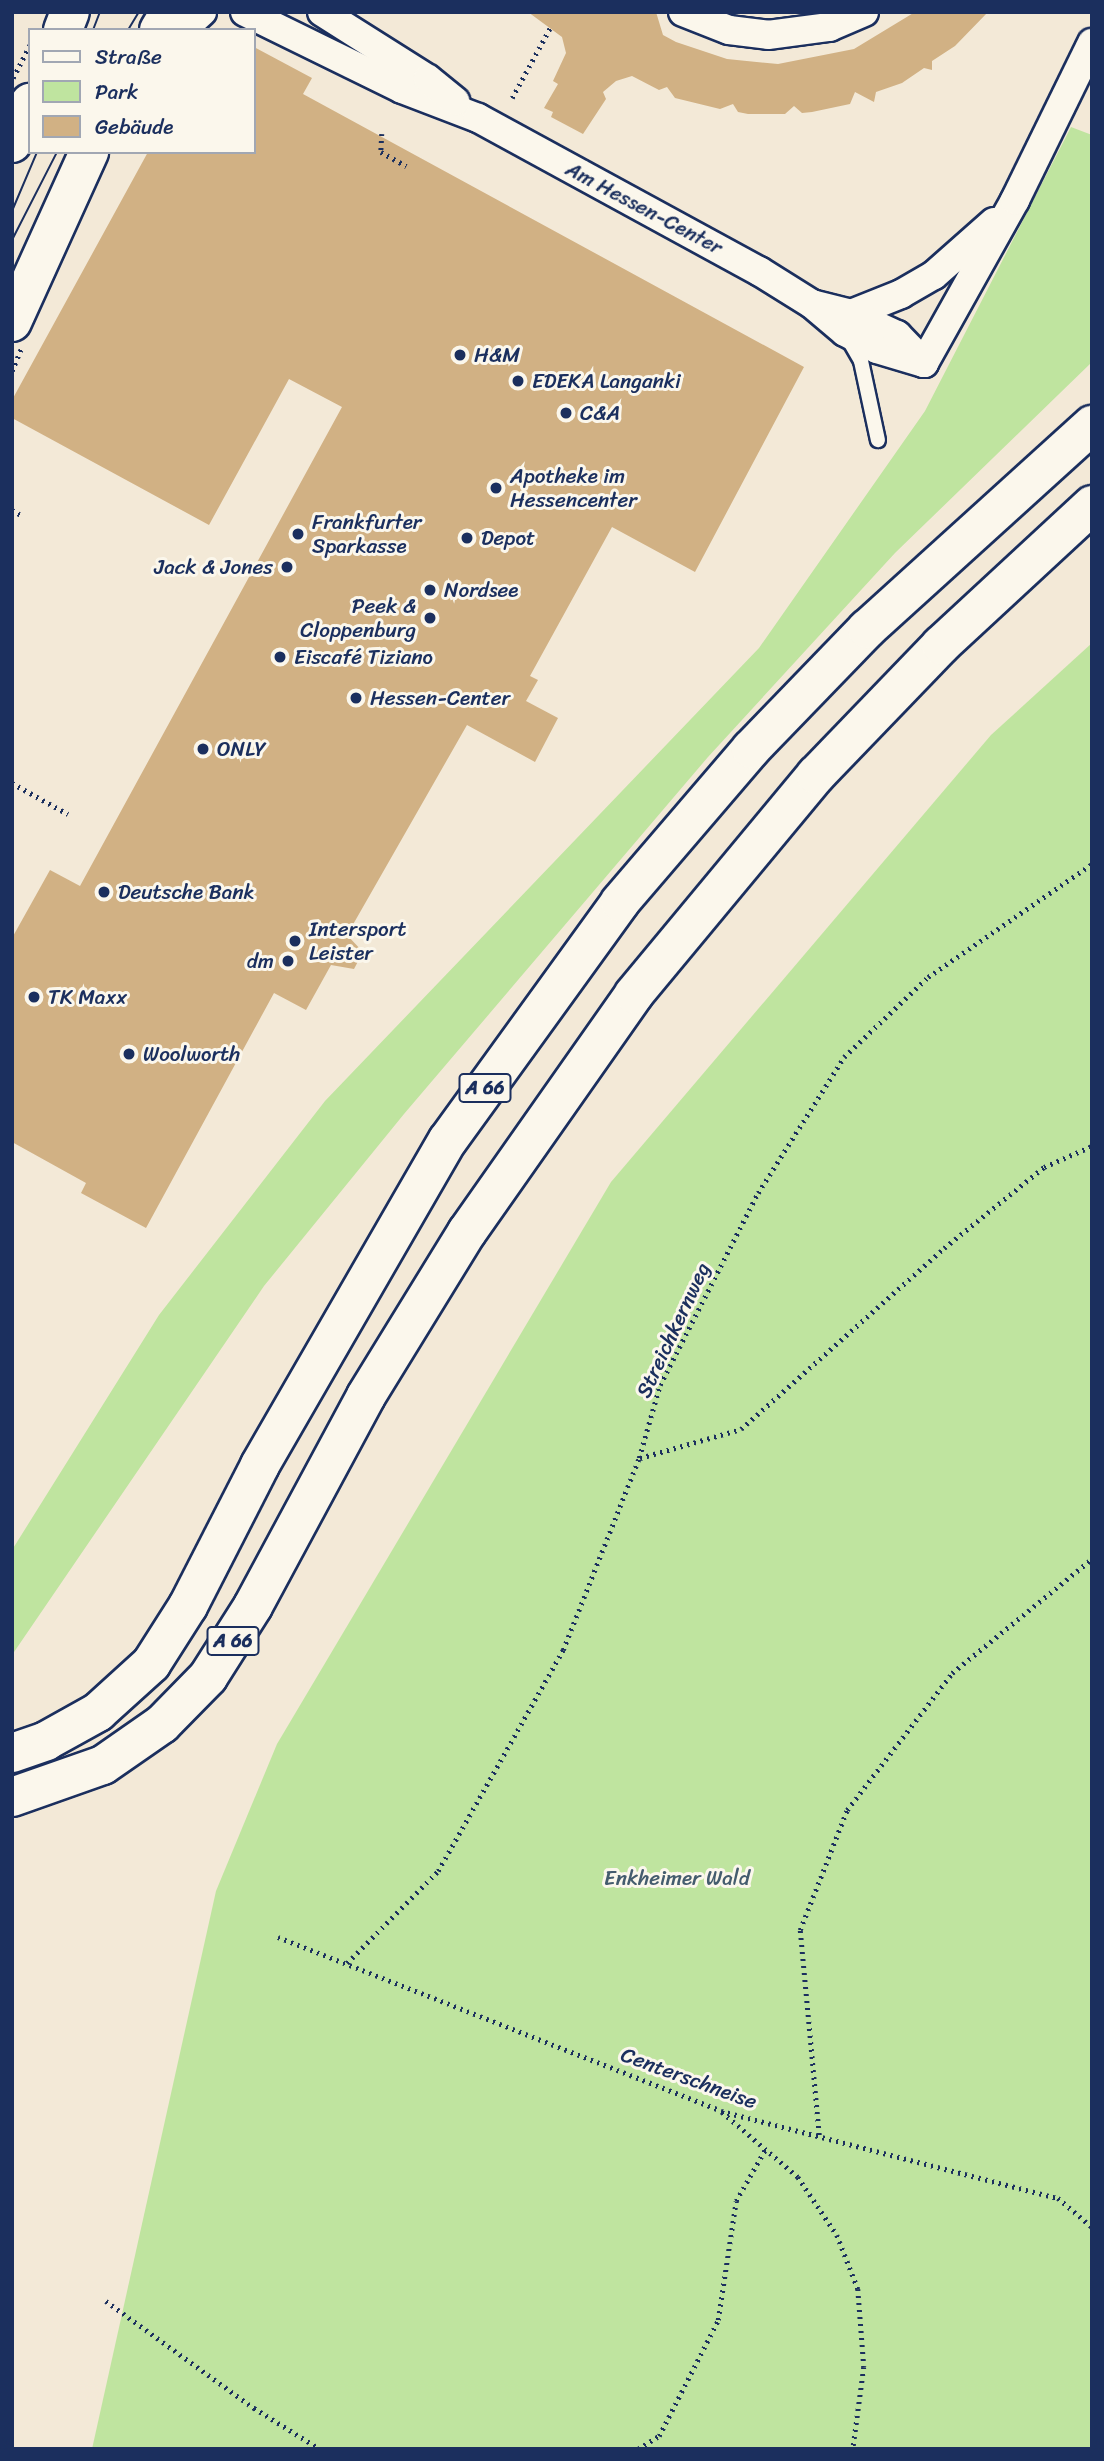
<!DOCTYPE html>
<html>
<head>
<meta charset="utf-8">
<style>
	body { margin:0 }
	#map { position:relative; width:1104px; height:2461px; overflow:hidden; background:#f3e9d7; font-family:Sriracha,sans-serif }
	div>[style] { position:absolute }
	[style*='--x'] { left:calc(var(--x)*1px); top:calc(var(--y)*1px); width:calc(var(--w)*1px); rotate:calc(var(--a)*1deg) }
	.green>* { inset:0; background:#bfe49f }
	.building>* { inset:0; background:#d1b184 }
	.path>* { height:4.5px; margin-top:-2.25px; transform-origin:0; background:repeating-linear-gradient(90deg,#1b2f5e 0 2px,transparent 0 7px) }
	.roads { filter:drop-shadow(2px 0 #1b2f5e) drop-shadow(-2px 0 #1b2f5e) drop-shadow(0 2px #1b2f5e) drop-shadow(0 -2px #1b2f5e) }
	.lane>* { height:14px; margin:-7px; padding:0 7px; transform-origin:7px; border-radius:7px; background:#fbf7ec }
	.street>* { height:28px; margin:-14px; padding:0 14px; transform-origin:14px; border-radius:14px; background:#fbf7ec }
	.secondary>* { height:38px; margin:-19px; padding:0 19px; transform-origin:19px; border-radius:19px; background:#fbf7ec }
	.highway>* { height:38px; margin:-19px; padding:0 19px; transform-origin:19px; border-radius:19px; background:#fbf7ec }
	.tram>* { height:2px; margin:-1px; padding:0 1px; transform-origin:1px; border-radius:1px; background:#1b2f5e }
	.dots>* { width:19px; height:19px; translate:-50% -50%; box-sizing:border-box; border:4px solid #fbf7ec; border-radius:50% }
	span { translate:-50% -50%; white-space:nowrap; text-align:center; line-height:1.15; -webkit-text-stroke:6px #fbf7ec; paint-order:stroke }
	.shield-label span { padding:2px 5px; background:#fbf7ec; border:2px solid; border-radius:5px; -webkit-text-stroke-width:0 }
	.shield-label { font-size:19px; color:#1b2f5e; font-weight:700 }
	.street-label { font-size:21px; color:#1b2f5e }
	.poi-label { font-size:21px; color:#1b2f5e }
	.left { translate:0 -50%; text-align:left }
	.right { translate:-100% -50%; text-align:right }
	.park-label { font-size:21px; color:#445c6e }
	.frame { position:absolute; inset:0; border:14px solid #1b2f5e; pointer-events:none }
	.legend { position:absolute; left:28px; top:28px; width:228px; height:126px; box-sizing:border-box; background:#fbf7ec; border:2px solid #a1a7b3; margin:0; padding:9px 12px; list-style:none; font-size:21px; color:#1b2f5e }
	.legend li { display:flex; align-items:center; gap:14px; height:35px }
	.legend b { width:35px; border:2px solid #a1a7b3 }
</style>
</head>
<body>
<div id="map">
	<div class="green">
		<div style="clip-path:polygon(1071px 127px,1092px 135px,1092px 362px,895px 553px,708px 757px,404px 1114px,264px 1286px,12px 1655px,12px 1550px,159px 1315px,325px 1101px,759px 648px,925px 411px)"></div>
		<div style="clip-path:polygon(1092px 643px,1092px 2449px,92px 2449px,216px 1891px,277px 1744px,611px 1182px,991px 735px)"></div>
	</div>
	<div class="building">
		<div style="clip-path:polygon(528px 12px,656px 12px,663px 35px,676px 42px,727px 59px,778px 64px,854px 49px,915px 12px,988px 12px,955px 46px,932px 61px,932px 70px,924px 68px,902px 83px,876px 92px,874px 102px,855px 92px,850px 104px,812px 112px,802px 113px,794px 106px,785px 114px,748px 114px,738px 112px,733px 104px,720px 109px,675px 98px,667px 87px,659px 90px,632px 76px,616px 81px,603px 92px,606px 99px,583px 134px,551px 117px,553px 112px,544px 108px,558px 84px,553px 81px,566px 53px,562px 37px)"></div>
		<div style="clip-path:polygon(254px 47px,312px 78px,303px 94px,804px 367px,695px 572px,612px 527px,530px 676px,538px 680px,526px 701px,558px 718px,535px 762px,467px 725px,347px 935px,363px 952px,354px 969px,331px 965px,306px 1010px,274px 993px,146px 1228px,81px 1193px,86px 1183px,12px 1142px,12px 938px,50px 870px,80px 886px,342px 407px,289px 379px,209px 525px,12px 418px,12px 400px,148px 152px,254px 152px)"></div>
	</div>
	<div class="path">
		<div style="--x:13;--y:78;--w:38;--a:-63"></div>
		<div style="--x:512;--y:98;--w:80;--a:-61.5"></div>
		<div style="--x:382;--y:134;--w:18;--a:93"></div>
		<div style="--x:381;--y:152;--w:29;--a:29"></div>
		<div style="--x:12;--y:371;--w:24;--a:-68"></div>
		<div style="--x:12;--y:510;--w:10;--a:29"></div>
		<div style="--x:12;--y:783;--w:64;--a:29"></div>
		<div style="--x:640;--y:1458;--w:105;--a:-16"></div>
		<div style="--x:741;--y:1429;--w:272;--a:-41.7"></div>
		<div style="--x:944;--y:1248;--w:129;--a:-39"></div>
		<div style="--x:1044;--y:1167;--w:52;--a:-23.6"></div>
		<div style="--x:278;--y:1937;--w:476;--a:21.4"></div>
		<div style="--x:721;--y:2111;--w:348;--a:14.5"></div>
		<div style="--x:1058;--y:2198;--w:45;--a:40.5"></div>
		<div style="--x:347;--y:1963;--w:129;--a:-45.3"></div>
		<div style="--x:438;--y:1871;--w:254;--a:-60.5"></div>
		<div style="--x:563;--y:1650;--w:206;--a:-68.4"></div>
		<div style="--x:639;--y:1458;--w:76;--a:-74"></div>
		<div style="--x:660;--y:1385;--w:216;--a:-63"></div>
		<div style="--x:758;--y:1193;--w:161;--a:-57.7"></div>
		<div style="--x:844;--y:1057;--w:116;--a:-43.6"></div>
		<div style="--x:928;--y:977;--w:199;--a:-34.6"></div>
		<div style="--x:722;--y:2112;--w:100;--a:40.5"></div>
		<div style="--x:798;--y:2177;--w:70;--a:56.1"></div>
		<div style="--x:837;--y:2235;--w:58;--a:68.7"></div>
		<div style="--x:858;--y:2289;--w:78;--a:85.6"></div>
		<div style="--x:864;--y:2367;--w:83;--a:97.6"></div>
		<div style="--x:819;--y:2135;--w:206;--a:-95.3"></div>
		<div style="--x:800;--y:1930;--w:129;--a:-68.6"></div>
		<div style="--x:847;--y:1810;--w:173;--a:-52.5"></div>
		<div style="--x:952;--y:1673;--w:181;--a:-39.2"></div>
		<div style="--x:106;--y:2301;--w:183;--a:35.9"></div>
		<div style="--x:254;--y:2408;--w:78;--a:31.8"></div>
		<div style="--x:638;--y:2449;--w:25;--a:-32"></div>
		<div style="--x:659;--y:2436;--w:130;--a:-63"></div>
		<div style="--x:718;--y:2320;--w:120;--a:-81.4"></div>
		<div style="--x:736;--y:2201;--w:61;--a:-60.5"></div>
	</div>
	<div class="roads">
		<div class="lane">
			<div style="--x:849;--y:340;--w:24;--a:60"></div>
			<div style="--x:861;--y:361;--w:81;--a:77.9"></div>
		</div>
		<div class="street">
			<div style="--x:245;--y:12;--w:175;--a:26.1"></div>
			<div style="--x:402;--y:89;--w:81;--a:20.9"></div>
			<div style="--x:478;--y:118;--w:320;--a:28.6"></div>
			<div style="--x:759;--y:271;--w:62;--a:31.9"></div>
			<div style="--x:812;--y:304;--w:43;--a:40.3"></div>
			<div style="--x:845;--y:332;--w:36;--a:28"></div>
			<div style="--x:877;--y:349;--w:49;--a:16.6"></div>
			<div style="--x:322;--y:12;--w:125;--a:32.3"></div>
			<div style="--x:428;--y:79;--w:35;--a:39"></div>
			<div style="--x:683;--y:12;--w:49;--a:21.4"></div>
			<div style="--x:729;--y:30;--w:39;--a:7"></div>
			<div style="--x:768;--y:35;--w:62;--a:-7.5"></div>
			<div style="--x:829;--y:27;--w:38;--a:-23"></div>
			<div style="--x:182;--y:30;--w:27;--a:-42"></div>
			<div style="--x:816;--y:305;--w:36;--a:14"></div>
			<div style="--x:851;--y:314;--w:54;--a:-21.8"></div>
			<div style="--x:901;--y:294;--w:38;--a:-30"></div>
			<div style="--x:934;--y:275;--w:80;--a:-41.5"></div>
			<div style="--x:851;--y:314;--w:51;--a:24.5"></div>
			<div style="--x:897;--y:335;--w:39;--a:46"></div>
			<div style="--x:924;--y:363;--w:187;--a:-60.8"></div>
			<div style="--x:1015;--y:200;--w:175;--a:-63.9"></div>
		</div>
		<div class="secondary">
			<div style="--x:63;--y:30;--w:19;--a:-69"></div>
			<div style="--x:159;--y:30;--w:21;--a:-59"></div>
			<div style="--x:12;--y:143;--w:44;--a:-65.8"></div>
			<div style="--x:12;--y:322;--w:187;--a:-65.6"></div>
		</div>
		<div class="highway">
			<div style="--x:12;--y:1753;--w:36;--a:-19"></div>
			<div style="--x:46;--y:1741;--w:60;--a:-29.1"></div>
			<div style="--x:98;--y:1712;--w:72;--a:-42.2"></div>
			<div style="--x:151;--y:1664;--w:69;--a:-57.5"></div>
			<div style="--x:188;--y:1606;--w:158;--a:-62.9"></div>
			<div style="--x:260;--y:1465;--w:375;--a:-60"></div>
			<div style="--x:448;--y:1140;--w:294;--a:-54.1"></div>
			<div style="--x:620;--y:902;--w:201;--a:-49.4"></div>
			<div style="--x:751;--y:749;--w:167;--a:-46"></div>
			<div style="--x:867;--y:629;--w:304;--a:-42.2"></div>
			<div style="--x:12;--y:1797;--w:96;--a:-19.4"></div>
			<div style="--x:103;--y:1765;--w:72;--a:-34.8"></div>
			<div style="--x:162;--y:1724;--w:66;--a:-45.6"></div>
			<div style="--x:208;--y:1677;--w:84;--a:-57.6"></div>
			<div style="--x:253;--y:1606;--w:238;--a:-61.7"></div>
			<div style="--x:366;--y:1396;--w:193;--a:-58.4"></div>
			<div style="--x:467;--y:1232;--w:291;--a:-54.9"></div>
			<div style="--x:634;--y:994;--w:285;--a:-50.3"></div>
			<div style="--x:816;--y:775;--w:180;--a:-46.1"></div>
			<div style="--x:941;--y:645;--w:206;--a:-42.8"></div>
		</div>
	</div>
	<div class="tram">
		<div style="--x:93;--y:30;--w:19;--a:-69"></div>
		<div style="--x:128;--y:30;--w:21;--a:-59"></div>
		<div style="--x:12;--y:211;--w:64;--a:-67"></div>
		<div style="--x:12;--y:240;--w:99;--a:-62.9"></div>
	</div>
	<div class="dots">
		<div style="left:460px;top:355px;background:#1b2f5e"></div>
		<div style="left:518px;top:381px;background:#1b2f5e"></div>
		<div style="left:566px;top:413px;background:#1b2f5e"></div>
		<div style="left:496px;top:488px;background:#1b2f5e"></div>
		<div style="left:298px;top:534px;background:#1b2f5e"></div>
		<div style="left:467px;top:538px;background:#1b2f5e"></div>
		<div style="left:287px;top:567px;background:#1b2f5e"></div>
		<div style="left:430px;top:590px;background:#1b2f5e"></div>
		<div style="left:430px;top:618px;background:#1b2f5e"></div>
		<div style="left:280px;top:657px;background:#1b2f5e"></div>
		<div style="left:356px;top:698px;background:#1b2f5e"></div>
		<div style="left:203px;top:749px;background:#1b2f5e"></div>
		<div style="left:104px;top:892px;background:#1b2f5e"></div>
		<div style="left:295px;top:941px;background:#1b2f5e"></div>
		<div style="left:288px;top:961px;background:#1b2f5e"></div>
		<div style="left:34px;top:997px;background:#1b2f5e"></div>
		<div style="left:129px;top:1054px;background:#1b2f5e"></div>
	</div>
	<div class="shield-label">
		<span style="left:485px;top:1088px">A 66</span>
		<span style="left:233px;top:1641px">A 66</span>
	</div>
	<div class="street-label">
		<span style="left:644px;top:208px;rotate:28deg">Am Hessen-Center</span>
		<span style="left:673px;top:1330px;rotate:-65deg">Streichkernweg</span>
		<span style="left:689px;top:2078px;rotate:20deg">Centerschneise</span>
	</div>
	<div class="poi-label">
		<span class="left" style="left:474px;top:355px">H&amp;M</span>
		<span class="left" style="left:532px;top:381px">EDEKA Langanki</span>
		<span class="left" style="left:580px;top:413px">C&amp;A</span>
		<span class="left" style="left:510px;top:488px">Apotheke im<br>Hessencenter</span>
		<span class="left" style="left:312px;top:534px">Frankfurter<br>Sparkasse</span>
		<span class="left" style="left:481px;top:538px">Depot</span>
		<span class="right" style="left:273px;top:567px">Jack &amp; Jones</span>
		<span class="left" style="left:444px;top:590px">Nordsee</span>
		<span class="right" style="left:416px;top:618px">Peek &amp;<br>Cloppenburg</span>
		<span class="left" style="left:294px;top:657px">Eiscafé Tiziano</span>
		<span class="left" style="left:370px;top:698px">Hessen-Center</span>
		<span class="left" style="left:217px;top:749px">ONLY</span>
		<span class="left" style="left:118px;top:892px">Deutsche Bank</span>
		<span class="left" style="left:309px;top:941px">Intersport<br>Leister</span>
		<span class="right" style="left:274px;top:961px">dm</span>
		<span class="left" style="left:48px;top:997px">TK Maxx</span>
		<span class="left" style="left:143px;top:1054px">Woolworth</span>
	</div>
	<div class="park-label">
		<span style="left:677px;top:1878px">Enkheimer Wald</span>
	</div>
	<div class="frame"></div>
	<ul class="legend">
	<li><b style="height:9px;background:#fbf7ec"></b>Straße</li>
	<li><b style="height:19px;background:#bfe49f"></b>Park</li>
	<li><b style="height:19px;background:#d1b184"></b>Gebäude</li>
	</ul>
</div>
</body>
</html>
